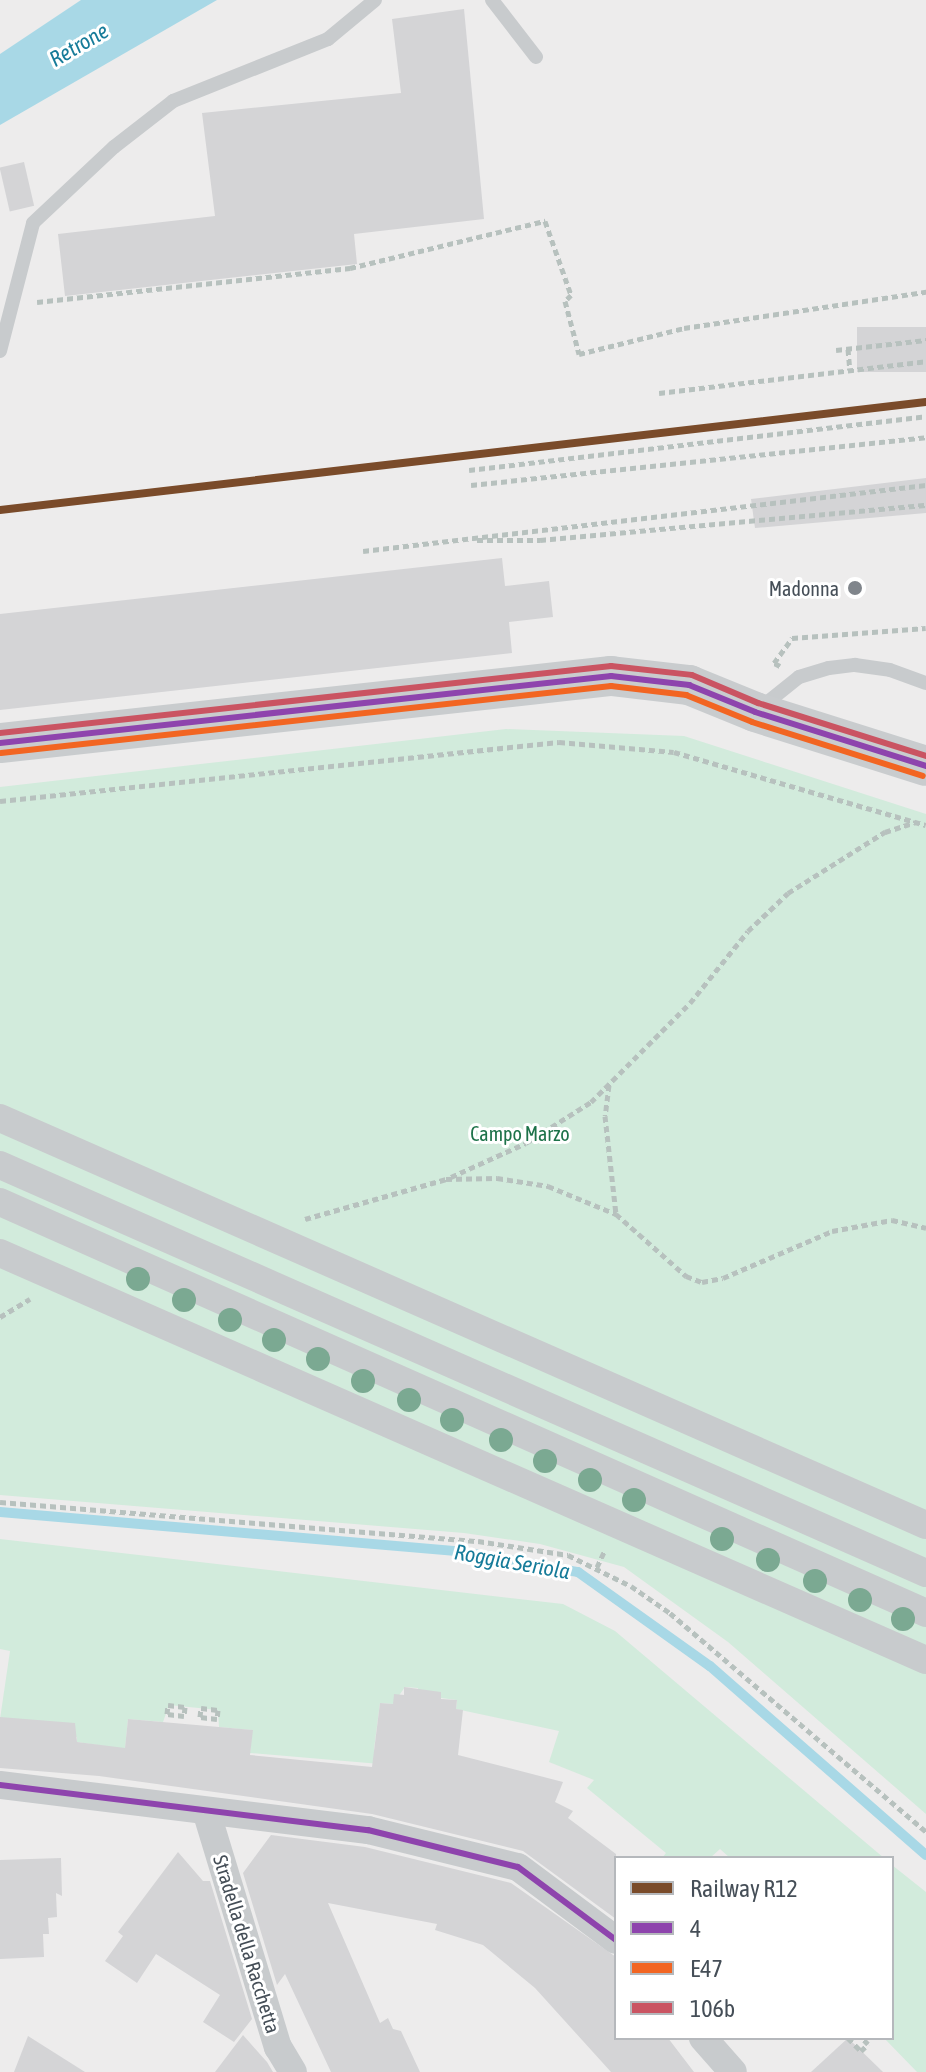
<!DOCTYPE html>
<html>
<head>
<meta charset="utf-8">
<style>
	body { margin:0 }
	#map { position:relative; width:926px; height:2072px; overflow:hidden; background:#edecec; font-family:"Asap Condensed",sans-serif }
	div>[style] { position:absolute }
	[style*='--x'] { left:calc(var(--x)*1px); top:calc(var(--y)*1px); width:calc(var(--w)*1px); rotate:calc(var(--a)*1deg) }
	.green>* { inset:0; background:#d2ebdc }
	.water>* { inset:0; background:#a8d8e6 }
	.stream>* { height:10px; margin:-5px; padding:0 5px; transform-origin:5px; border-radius:5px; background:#a8d8e6 }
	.building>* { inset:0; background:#d4d4d6; transform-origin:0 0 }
	.path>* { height:5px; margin-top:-2.5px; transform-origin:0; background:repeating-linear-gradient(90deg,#b7c1be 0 6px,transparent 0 10px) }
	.lane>* { height:14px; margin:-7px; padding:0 7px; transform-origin:7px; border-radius:7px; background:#c8cbcd }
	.street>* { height:28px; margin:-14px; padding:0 14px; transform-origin:14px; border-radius:14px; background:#c8cbcd }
	.secondary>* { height:40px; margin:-20px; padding:0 20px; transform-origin:20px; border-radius:20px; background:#c9ccce }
	.bus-1>* { height:6px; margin:-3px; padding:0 3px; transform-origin:3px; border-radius:3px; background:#8e44ad }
	.bus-2>* { height:6px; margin:-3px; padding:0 3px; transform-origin:3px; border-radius:3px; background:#f26522 }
	.bus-3>* { height:6px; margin:-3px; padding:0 3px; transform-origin:3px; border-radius:3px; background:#ca5462 }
	.rail-1>* { height:8px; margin:-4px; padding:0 4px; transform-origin:4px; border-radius:4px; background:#7a4b2a }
	.trees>* { width:24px; height:24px; margin:-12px; border-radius:50%; background:#7ba992 }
	.dots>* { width:22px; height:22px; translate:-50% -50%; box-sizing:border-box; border:4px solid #fff; border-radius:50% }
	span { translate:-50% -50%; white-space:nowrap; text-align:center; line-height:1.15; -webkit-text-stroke:6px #fff; paint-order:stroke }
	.poi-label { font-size:20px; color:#454e57 }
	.right { translate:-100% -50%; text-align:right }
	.park-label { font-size:20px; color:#1d7249 }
	.street-label { font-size:20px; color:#454e57 }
	.water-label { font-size:22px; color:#167b99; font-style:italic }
	.legend { position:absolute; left:614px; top:1856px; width:280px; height:184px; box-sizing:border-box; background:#fff; border:2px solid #b5b8bc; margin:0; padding:10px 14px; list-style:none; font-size:24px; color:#454e57 }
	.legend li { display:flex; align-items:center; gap:16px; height:40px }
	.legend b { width:40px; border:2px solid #b5b8bc }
</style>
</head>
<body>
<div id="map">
	<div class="green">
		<div style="clip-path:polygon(506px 729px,684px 736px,926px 814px,926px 1814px,728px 1642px,624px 1567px,540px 1544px,464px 1533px,0 1495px,0 787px)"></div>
		<div style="clip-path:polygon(0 1539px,563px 1604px,615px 1631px,884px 1858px,730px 1858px,720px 1849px,710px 1858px,662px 1858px,666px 1853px,587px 1788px,594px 1780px,549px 1762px,559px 1731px,456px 1709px,457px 1700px,441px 1698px,441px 1692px,418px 1696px,418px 1688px,405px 1687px,393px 1704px,380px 1703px,374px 1749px,380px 1764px,250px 1753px,252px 1730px,219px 1727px,218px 1710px,169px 1705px,163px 1722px,128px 1719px,125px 1749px,77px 1742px,77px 1737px,0 1719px,10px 1651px,0 1649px)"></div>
		<div style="clip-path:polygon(892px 1865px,926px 1892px,926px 2072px,917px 2072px,884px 2038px,892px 2038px)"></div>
	</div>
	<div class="water">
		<div style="clip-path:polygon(81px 0,217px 0,0 125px,0 54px)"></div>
	</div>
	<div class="stream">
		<div style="--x:0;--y:1512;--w:464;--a:4.9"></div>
		<div style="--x:462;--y:1552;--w:118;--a:9.8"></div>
		<div style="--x:578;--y:1572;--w:162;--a:35.5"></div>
		<div style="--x:710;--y:1666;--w:287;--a:41.2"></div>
	</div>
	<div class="building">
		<div style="clip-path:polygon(464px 9px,484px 219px,354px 234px,357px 264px,65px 296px,58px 234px,215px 216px,202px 113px,401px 93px,392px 19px)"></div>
		<div style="left:24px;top:162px;width:45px;height:25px;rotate:77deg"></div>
		<div style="left:926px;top:327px;width:45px;height:69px;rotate:90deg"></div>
		<div style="clip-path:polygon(926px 478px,926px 513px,755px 528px,751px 499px)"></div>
		<div style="clip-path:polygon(502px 558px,505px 586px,549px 581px,553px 617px,509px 622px,512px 653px,0 710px,0 614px)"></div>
		<div style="clip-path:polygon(404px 1687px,441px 1692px,441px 1699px,457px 1700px,456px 1709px,463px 1710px,458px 1755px,563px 1782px,555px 1802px,573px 1811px,568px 1818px,616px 1854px,616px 1919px,523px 1851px,372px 1814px,99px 1776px,0 1768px,0 1717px,75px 1723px,77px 1742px,125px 1748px,128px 1719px,253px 1730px,250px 1755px,372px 1767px,380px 1703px,393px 1704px,394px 1694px,404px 1695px)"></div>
		<div style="clip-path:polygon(271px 1835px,365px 1847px,511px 1883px,616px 1957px,616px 2038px,668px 2038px,694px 2072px,611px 2072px,535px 1988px,483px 1945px,435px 1930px,437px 1924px,328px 1903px,380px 2023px,388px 2018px,393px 2029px,401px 2031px,420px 2072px,331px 2072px,285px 1974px,277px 1985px,243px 1873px)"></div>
		<div style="clip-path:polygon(178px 1852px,203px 1881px,210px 1881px,252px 2019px,234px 2042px,203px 2022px,220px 1995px,156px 1954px,137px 1983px,105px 1961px,123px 1936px,118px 1932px)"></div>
		<div style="clip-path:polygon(61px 1858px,62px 1896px,56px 1893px,57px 1917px,48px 1918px,49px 1934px,43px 1934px,44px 1957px,0 1959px,0 1860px)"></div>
		<div style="clip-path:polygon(243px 2035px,267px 2062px,273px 2072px,215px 2072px)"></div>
		<div style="clip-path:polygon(28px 2036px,85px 2072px,14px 2072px)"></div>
		<div style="clip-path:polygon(848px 2038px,883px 2072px,811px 2072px)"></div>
	</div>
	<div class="path">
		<div style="--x:37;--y:302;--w:315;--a:-6.2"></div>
		<div style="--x:350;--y:268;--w:201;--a:-13.6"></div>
		<div style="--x:545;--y:221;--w:78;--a:70.6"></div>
		<div style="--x:571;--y:295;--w:8;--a:135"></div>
		<div style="--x:565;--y:301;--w:55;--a:75.2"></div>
		<div style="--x:579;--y:354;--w:108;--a:-13.9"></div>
		<div style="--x:684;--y:328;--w:245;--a:-8.5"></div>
		<div style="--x:848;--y:349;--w:21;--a:85"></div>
		<div style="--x:836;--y:350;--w:91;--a:-6.3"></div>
		<div style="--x:659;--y:393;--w:269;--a:-6.8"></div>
		<div style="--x:469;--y:470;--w:460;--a:-6.7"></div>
		<div style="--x:471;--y:485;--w:458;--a:-6"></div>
		<div style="--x:477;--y:540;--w:63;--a:0"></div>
		<div style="--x:540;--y:540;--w:388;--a:-5.2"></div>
		<div style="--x:363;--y:551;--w:567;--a:-6.69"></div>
		<div style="--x:780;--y:666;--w:7;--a:-153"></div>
		<div style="--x:774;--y:663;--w:31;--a:-54"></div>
		<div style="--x:792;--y:638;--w:134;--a:-4.3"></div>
		<div style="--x:0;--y:801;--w:562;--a:-6.03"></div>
		<div style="--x:559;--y:742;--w:115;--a:5"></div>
		<div style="--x:674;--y:752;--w:262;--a:16.2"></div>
		<div style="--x:609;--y:1085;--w:31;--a:97"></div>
		<div style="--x:605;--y:1116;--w:99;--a:83.6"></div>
		<div style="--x:451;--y:1177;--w:82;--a:-24.4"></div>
		<div style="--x:526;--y:1143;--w:77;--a:-32.2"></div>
		<div style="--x:591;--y:1102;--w:140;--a:-45"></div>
		<div style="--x:690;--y:1003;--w:92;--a:-51.1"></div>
		<div style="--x:748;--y:931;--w:55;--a:-43.5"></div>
		<div style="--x:788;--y:893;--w:115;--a:-32.2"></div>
		<div style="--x:885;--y:832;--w:32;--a:-18"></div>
		<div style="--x:305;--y:1219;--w:147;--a:-15.8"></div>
		<div style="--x:446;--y:1179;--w:51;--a:-1.1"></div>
		<div style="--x:497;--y:1178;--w:52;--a:8.9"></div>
		<div style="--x:548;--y:1186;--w:74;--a:22.4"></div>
		<div style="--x:616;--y:1214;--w:94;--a:41.5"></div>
		<div style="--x:686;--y:1276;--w:17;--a:21"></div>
		<div style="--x:702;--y:1282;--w:21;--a:-11"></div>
		<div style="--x:723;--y:1278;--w:119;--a:-23.3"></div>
		<div style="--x:832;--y:1231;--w:61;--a:-10.4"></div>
		<div style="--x:892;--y:1220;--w:35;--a:13"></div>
		<div style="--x:0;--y:1317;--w:35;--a:-31"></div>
		<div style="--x:0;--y:1502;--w:480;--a:4.7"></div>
		<div style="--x:478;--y:1541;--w:91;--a:8.8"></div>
		<div style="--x:568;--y:1555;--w:70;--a:26.2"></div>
		<div style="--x:631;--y:1586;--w:47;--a:34.7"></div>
		<div style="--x:670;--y:1613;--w:337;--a:40.5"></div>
		<div style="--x:597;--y:1567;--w:19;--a:-65"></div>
		<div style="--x:168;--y:1705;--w:17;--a:7"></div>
		<div style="--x:185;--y:1707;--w:9;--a:96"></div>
		<div style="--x:184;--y:1716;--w:17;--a:-173"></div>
		<div style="--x:167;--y:1714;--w:9;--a:-84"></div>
		<div style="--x:201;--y:1708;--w:17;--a:7"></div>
		<div style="--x:218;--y:1710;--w:9;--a:96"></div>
		<div style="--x:217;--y:1719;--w:17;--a:-173"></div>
		<div style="--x:200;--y:1717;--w:9;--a:-84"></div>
		<div style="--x:848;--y:2038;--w:18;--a:45"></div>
		<div style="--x:861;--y:2051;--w:10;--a:-45"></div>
		<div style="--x:868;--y:2044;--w:8;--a:-135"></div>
	</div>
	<div class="lane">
		<div style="--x:492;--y:0;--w:72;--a:52.3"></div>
		<div style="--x:0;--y:351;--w:132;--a:-75.5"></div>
		<div style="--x:33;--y:223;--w:111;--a:-43.2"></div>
		<div style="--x:114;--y:147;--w:75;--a:-37.9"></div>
		<div style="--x:173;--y:101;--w:167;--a:-21.8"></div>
		<div style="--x:328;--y:39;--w:61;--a:-39.7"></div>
		<div style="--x:759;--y:709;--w:51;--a:-38.7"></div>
		<div style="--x:799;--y:677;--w:31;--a:-17"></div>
		<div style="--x:829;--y:668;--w:26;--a:-7"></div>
		<div style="--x:855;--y:665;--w:35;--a:8"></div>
		<div style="--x:890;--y:670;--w:38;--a:20"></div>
	</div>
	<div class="street">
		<div style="--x:0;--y:1118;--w:1011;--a:23.73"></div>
		<div style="--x:0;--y:1165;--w:1012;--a:23.78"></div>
		<div style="--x:0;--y:1202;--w:1013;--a:23.93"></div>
		<div style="--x:0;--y:1253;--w:1011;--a:23.73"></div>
		<div style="--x:0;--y:1785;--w:371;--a:7"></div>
		<div style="--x:368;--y:1830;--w:154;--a:13.9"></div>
		<div style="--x:518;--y:1867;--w:122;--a:36.7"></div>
		<div style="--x:207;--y:1814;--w:244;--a:73.1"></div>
		<div style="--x:278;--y:2047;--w:29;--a:59"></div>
		<div style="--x:703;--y:2038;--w:45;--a:48.6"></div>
	</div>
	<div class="secondary">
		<div style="--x:0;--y:743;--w:615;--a:-6.26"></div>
		<div style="--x:611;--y:676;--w:79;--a:6.6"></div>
		<div style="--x:689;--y:685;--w:71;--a:22.2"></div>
		<div style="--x:755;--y:712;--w:179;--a:17.5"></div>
	</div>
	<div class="bus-1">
		<div style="--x:0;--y:743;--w:615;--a:-6.26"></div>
		<div style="--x:611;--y:676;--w:79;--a:6.6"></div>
		<div style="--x:689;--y:685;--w:71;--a:22.2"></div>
		<div style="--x:755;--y:712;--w:179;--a:17.5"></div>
		<div style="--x:0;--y:1785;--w:371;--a:7"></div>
		<div style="--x:368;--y:1830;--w:154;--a:13.9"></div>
		<div style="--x:518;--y:1867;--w:122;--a:36.7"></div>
	</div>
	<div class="bus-2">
		<div style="--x:1;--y:753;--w:614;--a:-6.27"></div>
		<div style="--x:611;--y:686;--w:76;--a:6.8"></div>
		<div style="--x:686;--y:695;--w:71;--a:22.2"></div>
		<div style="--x:752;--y:722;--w:179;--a:17.5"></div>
	</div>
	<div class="bus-3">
		<div style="--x:0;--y:733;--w:615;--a:-6.26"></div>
		<div style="--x:611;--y:666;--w:81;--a:6.3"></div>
		<div style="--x:692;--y:675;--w:72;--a:23"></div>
		<div style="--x:758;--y:703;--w:176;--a:17.5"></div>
	</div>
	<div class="rail-1">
		<div style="--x:0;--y:510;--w:932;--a:-6.65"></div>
	</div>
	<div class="trees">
		<div style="left:138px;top:1279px"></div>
		<div style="left:184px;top:1300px"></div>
		<div style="left:230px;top:1320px"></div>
		<div style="left:274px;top:1340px"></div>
		<div style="left:318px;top:1359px"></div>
		<div style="left:363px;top:1381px"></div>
		<div style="left:409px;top:1400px"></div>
		<div style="left:452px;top:1420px"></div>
		<div style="left:501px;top:1440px"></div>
		<div style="left:545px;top:1461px"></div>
		<div style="left:590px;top:1480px"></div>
		<div style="left:634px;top:1500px"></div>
		<div style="left:722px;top:1539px"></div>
		<div style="left:768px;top:1560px"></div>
		<div style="left:815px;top:1581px"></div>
		<div style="left:860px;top:1600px"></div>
		<div style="left:903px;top:1619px"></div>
	</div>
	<div class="dots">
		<div style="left:855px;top:588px;background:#80858b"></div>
	</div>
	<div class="poi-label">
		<span class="right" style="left:839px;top:588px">Madonna</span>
	</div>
	<div class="park-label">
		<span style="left:520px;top:1133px">Campo Marzo</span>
	</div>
	<div class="street-label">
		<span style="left:247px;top:1944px;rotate:73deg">Stradella della Racchetta</span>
	</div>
	<div class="water-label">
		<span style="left:79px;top:45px;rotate:-30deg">Retrone</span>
		<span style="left:512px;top:1562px;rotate:10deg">Roggia Seriola</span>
	</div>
	<ul class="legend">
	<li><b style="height:10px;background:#7a4b2a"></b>Railway R12</li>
	<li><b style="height:10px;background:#8e44ad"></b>4</li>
	<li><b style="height:10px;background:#f26522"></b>E47</li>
	<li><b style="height:10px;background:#ca5462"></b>106b</li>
	</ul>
</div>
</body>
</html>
